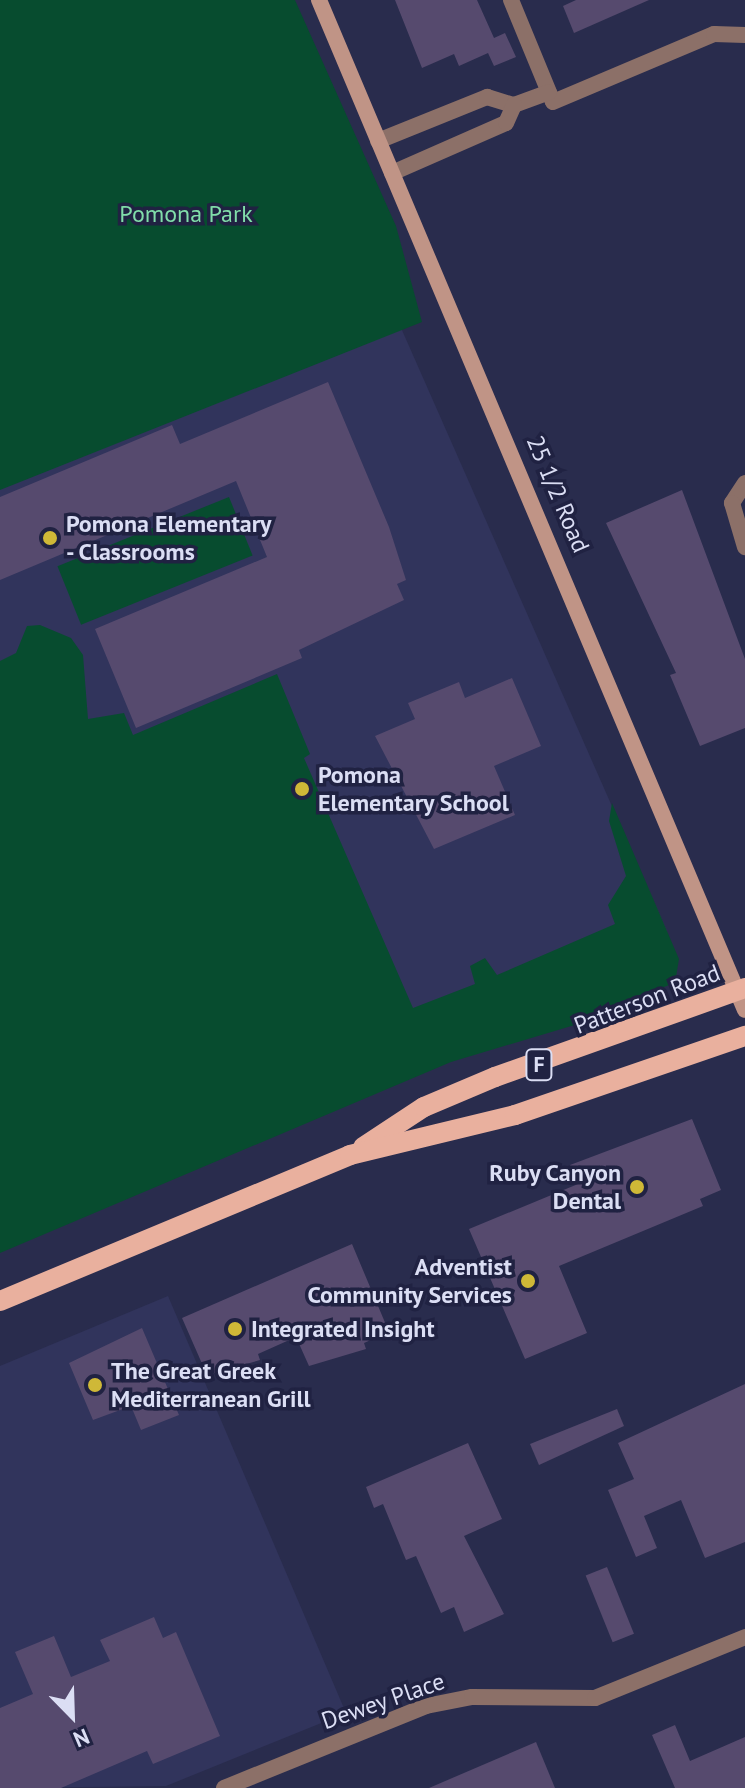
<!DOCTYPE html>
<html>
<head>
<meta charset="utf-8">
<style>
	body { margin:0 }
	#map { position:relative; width:745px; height:1788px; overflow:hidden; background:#292c4d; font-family:"PT Sans",sans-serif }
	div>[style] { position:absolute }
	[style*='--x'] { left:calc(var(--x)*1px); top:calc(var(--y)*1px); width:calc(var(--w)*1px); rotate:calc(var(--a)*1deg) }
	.built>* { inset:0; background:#31345c }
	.green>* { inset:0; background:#074c2f; transform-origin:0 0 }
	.building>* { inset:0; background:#564a6e; transform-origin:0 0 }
	.street>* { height:16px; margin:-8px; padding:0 8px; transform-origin:8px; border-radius:8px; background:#8c7068 }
	.secondary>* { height:16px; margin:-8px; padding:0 8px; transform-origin:8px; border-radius:8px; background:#c09486 }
	.primary>* { height:20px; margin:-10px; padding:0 10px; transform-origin:10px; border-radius:10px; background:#e9b09e }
	.dots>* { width:22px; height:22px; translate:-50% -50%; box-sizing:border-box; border:4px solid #202242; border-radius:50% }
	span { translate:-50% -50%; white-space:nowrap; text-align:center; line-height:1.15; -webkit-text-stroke:7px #202242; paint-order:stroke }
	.shield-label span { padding:2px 6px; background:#202242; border:2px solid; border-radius:6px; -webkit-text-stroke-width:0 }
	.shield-label { font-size:22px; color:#dbdef4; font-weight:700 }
	.park-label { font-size:24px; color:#81ddaa }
	.street-label { font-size:24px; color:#dbdef4 }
	.poi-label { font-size:24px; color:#dbdef4; font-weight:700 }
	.left { translate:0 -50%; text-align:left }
	.right { translate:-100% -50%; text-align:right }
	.north { position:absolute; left:32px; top:1676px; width:80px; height:80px; -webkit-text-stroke:6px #202242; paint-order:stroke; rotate:157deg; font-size:22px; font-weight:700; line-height:32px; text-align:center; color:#dbdef4 }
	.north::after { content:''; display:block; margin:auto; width:28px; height:36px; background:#dbdef4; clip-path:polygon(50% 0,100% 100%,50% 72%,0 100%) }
</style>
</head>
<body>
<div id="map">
	<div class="built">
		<div style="clip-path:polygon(364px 244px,667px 931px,0 1218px,0 395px)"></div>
		<div style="clip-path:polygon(168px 1296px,346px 1713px,166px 1786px,0 1788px,0 1366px)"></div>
	</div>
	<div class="green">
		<div style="clip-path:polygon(0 0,295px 0,396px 226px,422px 322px,0 490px)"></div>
		<div style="left:229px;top:497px;width:63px;height:185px;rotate:68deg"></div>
		<div style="clip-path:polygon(40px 625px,71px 638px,83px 655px,88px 719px,124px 713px,133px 735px,277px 674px,310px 754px,304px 758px,413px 1008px,475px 984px,470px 966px,485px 958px,497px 975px,615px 924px,608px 905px,626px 876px,609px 821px,612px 803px,679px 959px,675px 983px,664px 987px,665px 998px,451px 1062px,0 1253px,0 661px,16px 653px,27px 626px)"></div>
	</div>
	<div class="building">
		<div style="clip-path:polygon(395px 0,477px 0,494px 38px,505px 33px,516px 57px,494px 66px,488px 53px,459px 66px,454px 54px,422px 68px)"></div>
		<div style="clip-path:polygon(576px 0,649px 0,574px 33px,563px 6px)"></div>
		<div style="clip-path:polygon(328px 382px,389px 527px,406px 580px,397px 584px,404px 600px,299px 650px,302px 658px,136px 728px,95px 629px,267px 557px,236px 481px,0 580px,0 497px,172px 425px,180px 444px)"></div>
		<div style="clip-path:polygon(682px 490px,745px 659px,745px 728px,700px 746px,670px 675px,676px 673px,606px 523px)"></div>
		<div style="clip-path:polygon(512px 678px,541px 746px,494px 766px,515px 815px,434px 849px,375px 736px,415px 719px,408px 703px,459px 682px,465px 698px)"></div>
		<div style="clip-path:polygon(692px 1119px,721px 1190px,700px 1199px,703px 1206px,559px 1266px,587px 1333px,525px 1359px,469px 1229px,578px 1184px,570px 1165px)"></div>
		<div style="clip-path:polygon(352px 1244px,389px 1332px,364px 1343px,366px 1349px,309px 1366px,296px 1337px,258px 1354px,260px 1360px,207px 1375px,182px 1318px)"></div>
		<div style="clip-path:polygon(142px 1328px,179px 1415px,141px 1430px,131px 1406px,93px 1420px,69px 1363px)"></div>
		<div style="clip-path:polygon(745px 1384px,745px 1542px,705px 1558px,681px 1500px,644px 1516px,657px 1548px,636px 1557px,608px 1490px,634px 1479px,618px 1443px)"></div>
		<div style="clip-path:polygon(617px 1409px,624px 1426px,539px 1465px,530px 1444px)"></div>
		<div style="clip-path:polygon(468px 1443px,502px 1519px,464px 1536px,504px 1614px,464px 1632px,454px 1607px,441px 1613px,416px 1556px,406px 1560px,383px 1504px,374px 1508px,366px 1487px)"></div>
		<div style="left:607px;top:1567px;width:72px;height:23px;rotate:68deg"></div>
		<div style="clip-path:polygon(154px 1617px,163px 1638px,176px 1632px,220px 1736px,153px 1764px,147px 1751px,61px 1788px,0 1788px,0 1708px,33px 1694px,15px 1652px,54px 1636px,71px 1677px,110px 1661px,100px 1640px)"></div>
		<div style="clip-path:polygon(675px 1725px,690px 1761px,745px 1737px,745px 1788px,675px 1788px,652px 1735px)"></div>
		<div style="clip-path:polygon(536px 1742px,555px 1788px,429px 1788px)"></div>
	</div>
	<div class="street">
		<div style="--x:511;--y:0;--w:110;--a:67.6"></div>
		<div style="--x:553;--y:102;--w:175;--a:-22.9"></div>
		<div style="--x:714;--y:34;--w:31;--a:2"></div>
		<div style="--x:378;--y:141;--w:118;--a:-22"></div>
		<div style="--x:487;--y:97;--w:28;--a:17"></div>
		<div style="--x:514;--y:105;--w:37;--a:-20"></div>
		<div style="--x:392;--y:173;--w:124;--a:-23.7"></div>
		<div style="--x:506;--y:123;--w:20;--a:-66"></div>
		<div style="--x:745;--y:483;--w:24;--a:123"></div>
		<div style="--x:732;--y:503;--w:46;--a:73.5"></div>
		<div style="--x:224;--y:1788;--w:218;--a:-22.1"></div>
		<div style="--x:426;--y:1706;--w:47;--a:-11.1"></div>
		<div style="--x:472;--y:1697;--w:123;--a:0.5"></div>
		<div style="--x:595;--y:1698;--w:162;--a:-22.1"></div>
	</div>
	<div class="secondary">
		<div style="--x:319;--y:0;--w:1096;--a:67.13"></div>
	</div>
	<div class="primary">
		<div style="--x:363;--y:1147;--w:73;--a:-33.3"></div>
		<div style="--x:424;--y:1107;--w:77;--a:-22.9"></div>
		<div style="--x:495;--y:1077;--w:265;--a:-19.6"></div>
		<div style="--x:0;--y:1301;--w:379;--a:-22.6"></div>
		<div style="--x:350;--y:1155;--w:170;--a:-13.6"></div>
		<div style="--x:515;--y:1115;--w:243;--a:-19"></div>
	</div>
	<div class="dots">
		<div style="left:50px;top:538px;background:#cfb837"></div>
		<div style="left:302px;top:789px;background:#cfb837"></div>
		<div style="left:637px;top:1187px;background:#cfb837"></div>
		<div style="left:528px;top:1281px;background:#cfb837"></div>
		<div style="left:235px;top:1329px;background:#cfb837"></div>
		<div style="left:95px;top:1385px;background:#cfb837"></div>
	</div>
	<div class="shield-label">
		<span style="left:539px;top:1065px">F</span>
	</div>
	<div class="park-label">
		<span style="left:186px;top:214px">Pomona Park</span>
	</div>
	<div class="street-label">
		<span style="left:558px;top:494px;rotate:67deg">25 1/2 Road</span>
		<span style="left:647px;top:999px;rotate:-21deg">Patterson Road</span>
		<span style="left:383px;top:1701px;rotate:-19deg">Dewey Place</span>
	</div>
	<div class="poi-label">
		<span class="left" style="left:66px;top:538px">Pomona Elementary<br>- Classrooms</span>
		<span class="left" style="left:318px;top:789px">Pomona<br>Elementary School</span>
		<span class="right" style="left:621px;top:1187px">Ruby Canyon<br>Dental</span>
		<span class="right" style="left:512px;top:1281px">Adventist<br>Community Services</span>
		<span class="left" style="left:251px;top:1329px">Integrated Insight</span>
		<span class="left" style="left:111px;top:1385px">The Great Greek<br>Mediterranean Grill</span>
	</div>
	<div class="north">N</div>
</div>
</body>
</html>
